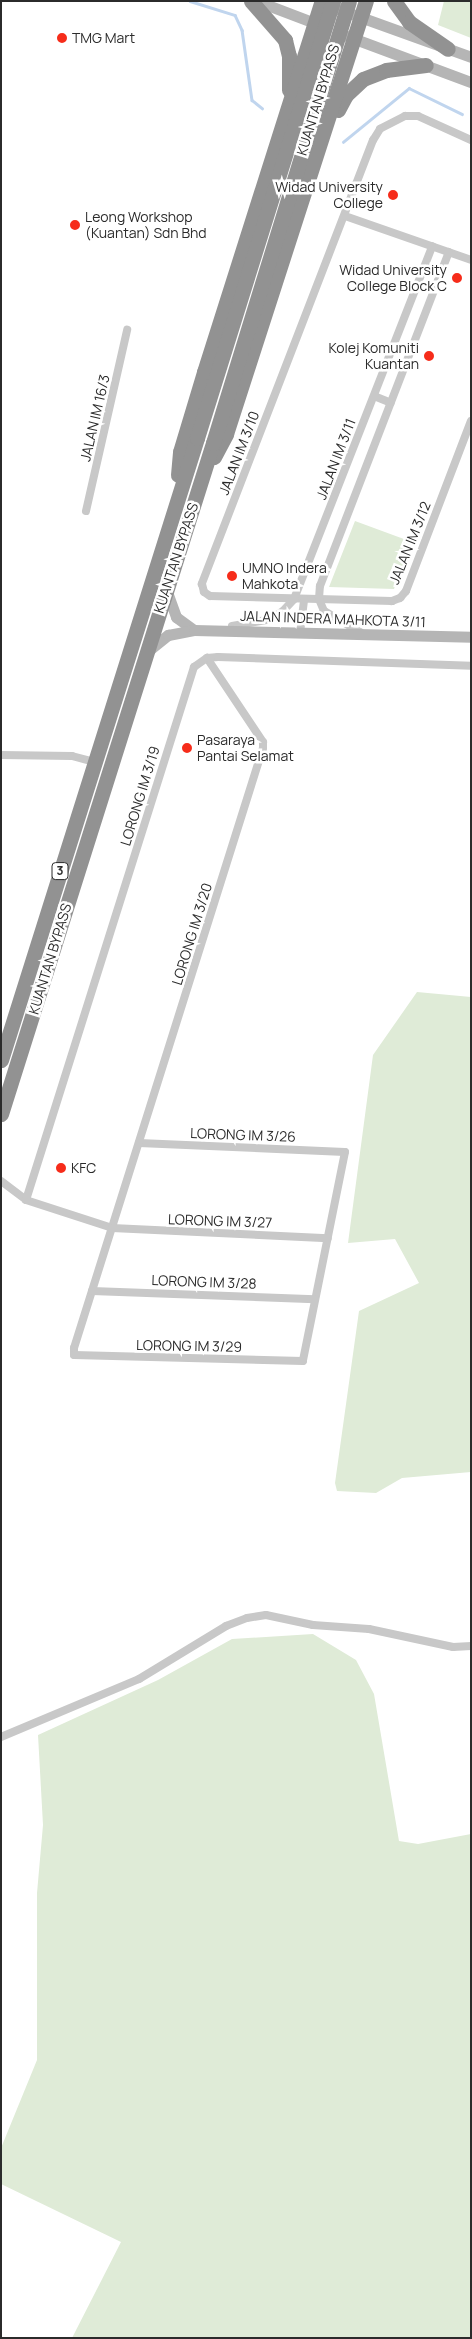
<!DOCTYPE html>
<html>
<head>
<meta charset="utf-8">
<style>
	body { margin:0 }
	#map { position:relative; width:472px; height:2339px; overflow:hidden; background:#fff; font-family:Manrope,sans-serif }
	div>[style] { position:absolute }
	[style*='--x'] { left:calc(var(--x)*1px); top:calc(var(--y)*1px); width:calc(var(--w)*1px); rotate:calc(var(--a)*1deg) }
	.green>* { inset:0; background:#dfebd7 }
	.stream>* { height:2.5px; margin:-1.25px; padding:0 1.25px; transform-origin:1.25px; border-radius:1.25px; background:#c0d5ee }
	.street>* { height:8px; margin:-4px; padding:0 4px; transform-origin:4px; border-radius:4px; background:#c8c8c8 }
	.secondary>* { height:11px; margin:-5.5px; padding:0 5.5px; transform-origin:5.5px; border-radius:5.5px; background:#b5b5b5 }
	.highway>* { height:15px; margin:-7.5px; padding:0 7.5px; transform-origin:7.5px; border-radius:7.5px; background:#929292 }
	.highway-bridge>* { height:15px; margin:-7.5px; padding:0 7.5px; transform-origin:7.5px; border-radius:7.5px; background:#929292 }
	.dots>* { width:14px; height:14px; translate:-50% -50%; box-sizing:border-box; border:2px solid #fff; border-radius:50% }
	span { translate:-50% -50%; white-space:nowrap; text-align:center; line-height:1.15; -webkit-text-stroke:5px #fff; paint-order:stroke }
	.shield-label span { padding:1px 4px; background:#fff; border:1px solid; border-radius:4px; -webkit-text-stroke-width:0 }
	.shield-label { font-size:12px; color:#2b2b2b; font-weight:700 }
	.poi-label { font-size:14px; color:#2b2b2b }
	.left { translate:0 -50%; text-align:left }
	.right { translate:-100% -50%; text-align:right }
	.street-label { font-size:14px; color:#2b2b2b }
	.frame { position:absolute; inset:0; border:2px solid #2b2b2b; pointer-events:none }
</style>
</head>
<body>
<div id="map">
	<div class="green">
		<div style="clip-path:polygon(444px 1px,471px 1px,471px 38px,438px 25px)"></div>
		<div style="clip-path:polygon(355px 521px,412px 542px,394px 589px,329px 587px)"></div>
		<div style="clip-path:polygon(417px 992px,471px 997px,471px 1472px,402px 1478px,376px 1493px,337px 1491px,335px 1483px,359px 1311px,419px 1283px,395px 1239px,348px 1243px,373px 1055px)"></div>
		<div style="clip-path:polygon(313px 1634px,356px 1660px,374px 1694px,399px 1841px,418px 1844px,471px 1834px,471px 2338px,72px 2338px,121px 2242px,1px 2184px,1px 2148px,37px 2060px,37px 1893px,43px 1825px,38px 1735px,158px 1680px,232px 1639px)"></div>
	</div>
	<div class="stream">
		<div style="--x:190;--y:1;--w:47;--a:17.3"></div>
		<div style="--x:235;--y:15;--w:17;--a:65"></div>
		<div style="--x:242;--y:30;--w:71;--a:81.9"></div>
		<div style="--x:252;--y:100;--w:13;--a:39"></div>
		<div style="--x:343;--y:142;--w:85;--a:-39.3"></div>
		<div style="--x:409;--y:88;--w:59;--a:26.1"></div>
	</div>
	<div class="street">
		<div style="--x:471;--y:140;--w:58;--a:-155.6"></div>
		<div style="--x:418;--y:116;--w:13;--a:180"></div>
		<div style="--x:405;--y:116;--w:28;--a:153"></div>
		<div style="--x:380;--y:129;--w:13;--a:122"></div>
		<div style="--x:373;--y:140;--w:476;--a:111.1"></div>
		<div style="--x:202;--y:584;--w:8;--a:76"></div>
		<div style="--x:204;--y:592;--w:7;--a:34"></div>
		<div style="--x:210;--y:596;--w:182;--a:1.6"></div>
		<div style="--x:392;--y:601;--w:9;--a:-21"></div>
		<div style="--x:400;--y:598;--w:9;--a:-49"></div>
		<div style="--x:406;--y:591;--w:182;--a:-69.1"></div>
		<div style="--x:345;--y:216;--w:133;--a:19.2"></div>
		<div style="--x:374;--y:396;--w:18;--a:22"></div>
		<div style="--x:86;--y:511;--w:186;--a:-77.2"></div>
		<div style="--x:232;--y:626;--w:39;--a:-10"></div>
		<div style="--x:270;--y:619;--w:15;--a:-32"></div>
		<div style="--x:283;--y:611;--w:16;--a:-47"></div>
		<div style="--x:294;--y:599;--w:379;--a:-68.6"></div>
		<div style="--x:360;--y:632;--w:42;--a:-149.7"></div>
		<div style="--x:324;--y:611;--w:13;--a:-113"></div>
		<div style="--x:319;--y:599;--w:13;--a:-86"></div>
		<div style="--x:320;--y:586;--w:358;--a:-68.9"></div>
		<div style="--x:300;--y:633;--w:34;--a:-83"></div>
		<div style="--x:1;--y:755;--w:71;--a:0.8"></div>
		<div style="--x:72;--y:756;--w:23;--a:15"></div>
		<div style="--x:139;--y:1143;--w:206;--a:2.5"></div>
		<div style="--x:345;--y:1152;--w:213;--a:101.4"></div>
		<div style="--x:303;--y:1361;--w:229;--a:-178.5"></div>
		<div style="--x:74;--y:1355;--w:7;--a:-90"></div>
		<div style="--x:74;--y:1348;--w:629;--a:-72.52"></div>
		<div style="--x:263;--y:748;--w:6;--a:-90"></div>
		<div style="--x:263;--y:742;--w:101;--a:-123.7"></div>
		<div style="--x:1;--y:1181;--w:31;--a:37"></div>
		<div style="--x:26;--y:1200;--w:90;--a:18"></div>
		<div style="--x:112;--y:1228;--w:216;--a:2.7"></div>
		<div style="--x:26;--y:1200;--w:559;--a:-72.51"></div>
		<div style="--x:194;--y:667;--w:16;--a:-35"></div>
		<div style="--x:207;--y:658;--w:11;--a:-5"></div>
		<div style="--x:218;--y:657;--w:253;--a:2"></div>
		<div style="--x:92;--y:1291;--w:223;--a:2.1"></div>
		<div style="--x:1;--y:1737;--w:150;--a:-22.8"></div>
		<div style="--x:139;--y:1679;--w:102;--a:-31.3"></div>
		<div style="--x:226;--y:1626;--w:22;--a:-21"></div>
		<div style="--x:247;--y:1618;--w:19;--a:-9"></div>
		<div style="--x:266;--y:1615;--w:48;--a:12"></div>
		<div style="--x:313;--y:1625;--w:56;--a:4.1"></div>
		<div style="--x:369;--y:1629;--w:86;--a:12.1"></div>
		<div style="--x:453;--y:1647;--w:18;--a:-3"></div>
	</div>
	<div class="secondary">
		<div style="--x:257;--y:1;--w:67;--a:20.9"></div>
		<div style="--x:338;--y:9;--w:141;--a:19.8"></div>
		<div style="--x:347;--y:36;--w:132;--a:20.4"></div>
		<div style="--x:167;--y:592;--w:27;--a:70"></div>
		<div style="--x:176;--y:617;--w:22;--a:36"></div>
		<div style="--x:148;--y:651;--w:26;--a:-39"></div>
		<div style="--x:168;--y:635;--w:26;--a:-11"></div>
		<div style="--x:194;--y:630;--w:277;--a:1.4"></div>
	</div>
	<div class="highway">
		<div style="--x:251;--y:1;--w:52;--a:48.9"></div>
		<div style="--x:285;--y:40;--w:16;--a:76"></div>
		<div style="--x:289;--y:56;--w:34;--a:90"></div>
		<div style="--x:394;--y:1;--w:26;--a:54"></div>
		<div style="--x:409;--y:22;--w:47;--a:34.7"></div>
		<div style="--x:338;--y:110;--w:17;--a:-62"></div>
		<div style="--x:346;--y:95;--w:23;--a:-43"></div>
		<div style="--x:363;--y:79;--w:25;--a:-21"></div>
		<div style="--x:386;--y:70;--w:40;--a:-7.1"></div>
		<div style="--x:214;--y:457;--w:26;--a:-62"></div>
		<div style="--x:226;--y:434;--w:455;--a:-72.1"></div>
		<div style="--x:178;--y:475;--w:23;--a:-85"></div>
		<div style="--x:180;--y:452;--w:84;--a:-73.3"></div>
		<div style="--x:204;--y:372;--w:389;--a:-72.4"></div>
		<div style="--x:1;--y:1060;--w:652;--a:-72.51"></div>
		<div style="--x:1;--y:1114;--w:704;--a:-72.47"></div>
	</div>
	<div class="highway-bridge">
		<div style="--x:197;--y:438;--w:458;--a:-72.7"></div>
		<div style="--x:213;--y:443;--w:462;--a:-72.9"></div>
	</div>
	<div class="dots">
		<div style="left:62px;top:38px;background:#f62c1a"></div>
		<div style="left:393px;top:195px;background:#f62c1a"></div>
		<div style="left:75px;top:225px;background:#f62c1a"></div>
		<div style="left:457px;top:278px;background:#f62c1a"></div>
		<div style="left:429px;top:356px;background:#f62c1a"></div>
		<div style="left:232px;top:576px;background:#f62c1a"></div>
		<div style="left:187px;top:748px;background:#f62c1a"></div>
		<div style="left:61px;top:1168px;background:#f62c1a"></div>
	</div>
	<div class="shield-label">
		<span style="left:60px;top:871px">3</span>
	</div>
	<div class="poi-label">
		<span class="left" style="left:72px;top:38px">TMG Mart</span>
		<span class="right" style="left:383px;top:195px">Widad University<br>College</span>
		<span class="left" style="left:85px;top:225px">Leong Workshop<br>(Kuantan) Sdn Bhd</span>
		<span class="right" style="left:447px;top:278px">Widad University<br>College Block C</span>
		<span class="right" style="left:419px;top:356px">Kolej Komuniti<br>Kuantan</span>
		<span class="left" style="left:242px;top:576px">UMNO Indera<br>Mahkota</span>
		<span class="left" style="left:197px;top:748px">Pasaraya<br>Pantai Selamat</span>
		<span class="left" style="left:71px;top:1168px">KFC</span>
	</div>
	<div class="street-label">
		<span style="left:318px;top:100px;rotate:-73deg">KUANTAN BYPASS</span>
		<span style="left:95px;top:418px;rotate:-77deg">JALAN IM 16/3</span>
		<span style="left:239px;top:453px;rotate:-69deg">JALAN IM 3/10</span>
		<span style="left:336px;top:459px;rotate:-69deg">JALAN IM 3/11</span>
		<span style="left:410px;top:543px;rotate:-68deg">JALAN IM 3/12</span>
		<span style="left:176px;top:558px;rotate:-72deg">KUANTAN BYPASS</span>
		<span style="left:333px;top:619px;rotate:2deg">JALAN INDERA MAHKOTA 3/11</span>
		<span style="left:140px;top:796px;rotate:-73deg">LORONG IM 3/19</span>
		<span style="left:192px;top:934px;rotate:-73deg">LORONG IM 3/20</span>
		<span style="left:50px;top:959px;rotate:-73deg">KUANTAN BYPASS</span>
		<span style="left:243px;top:1135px;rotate:2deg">LORONG IM 3/26</span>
		<span style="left:220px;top:1221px;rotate:2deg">LORONG IM 3/27</span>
		<span style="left:204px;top:1282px;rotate:2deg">LORONG IM 3/28</span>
		<span style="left:189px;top:1346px;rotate:1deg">LORONG IM 3/29</span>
	</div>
	<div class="frame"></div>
</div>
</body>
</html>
